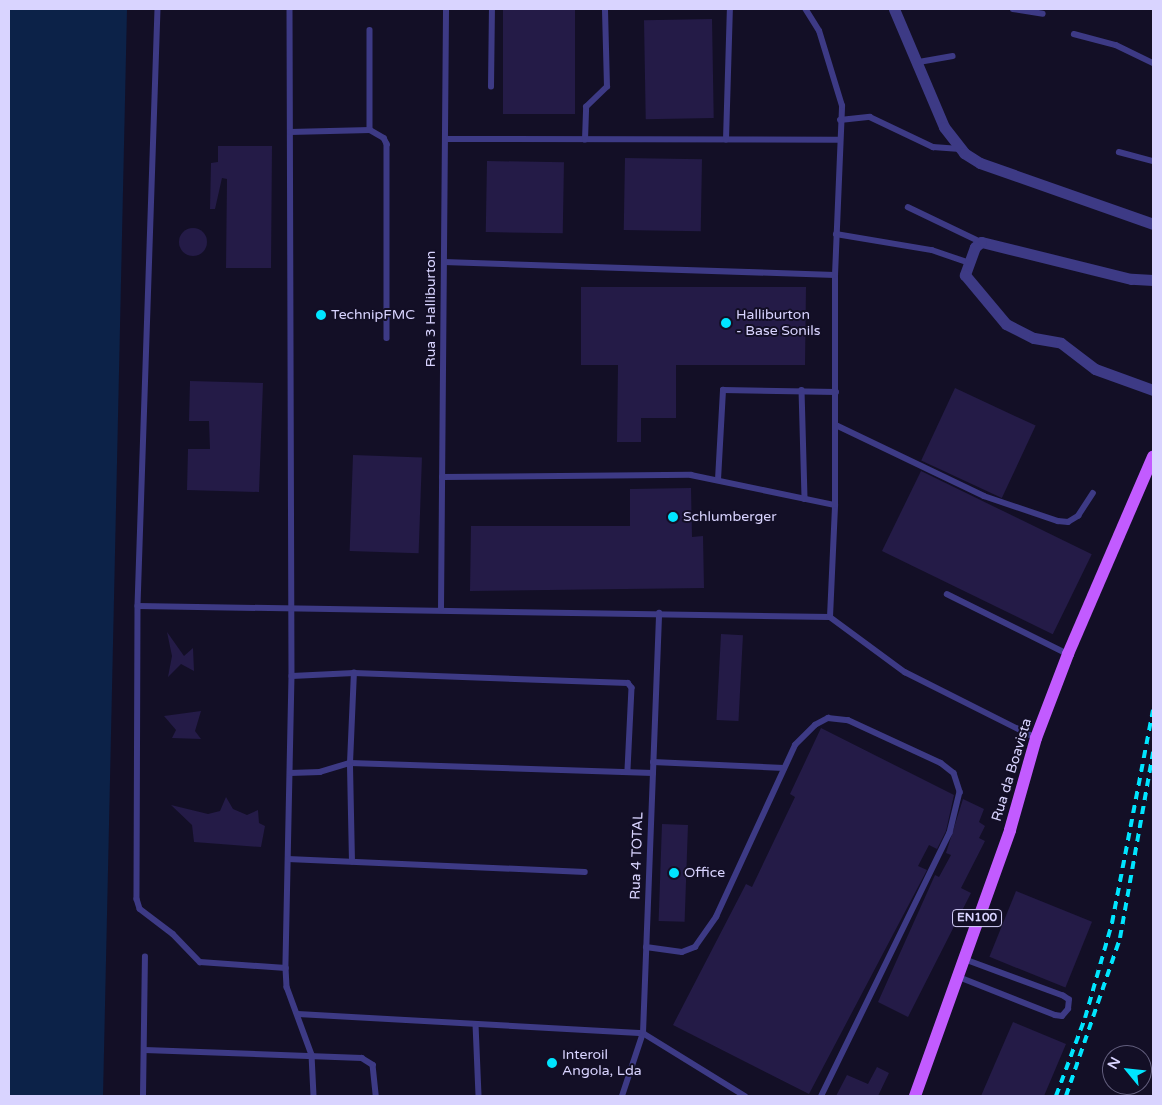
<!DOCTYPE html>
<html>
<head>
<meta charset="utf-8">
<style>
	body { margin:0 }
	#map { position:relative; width:1162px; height:1105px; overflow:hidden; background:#130f26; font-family:"Varela Round",sans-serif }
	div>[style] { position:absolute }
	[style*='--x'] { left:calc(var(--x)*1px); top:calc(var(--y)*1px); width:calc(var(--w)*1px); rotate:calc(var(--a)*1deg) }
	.water>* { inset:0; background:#0c2248 }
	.building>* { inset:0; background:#241b47; transform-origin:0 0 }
	.round { border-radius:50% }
	.lane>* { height:5.5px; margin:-2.75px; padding:0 2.75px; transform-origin:2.75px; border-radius:2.75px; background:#3d3a85 }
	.street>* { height:11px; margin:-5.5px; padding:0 5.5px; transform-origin:5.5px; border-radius:5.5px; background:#3d3a85 }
	.primary>* { height:12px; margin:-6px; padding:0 6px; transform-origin:6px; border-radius:6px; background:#c25bff }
	.rail>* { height:4px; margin-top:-2px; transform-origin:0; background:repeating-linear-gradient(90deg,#00e5ff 0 8px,transparent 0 14px) }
	.dots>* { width:14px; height:14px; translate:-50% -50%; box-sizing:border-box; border:2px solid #130f26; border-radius:50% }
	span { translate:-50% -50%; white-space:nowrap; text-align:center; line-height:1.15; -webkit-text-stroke:4px #130f26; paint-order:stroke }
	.shield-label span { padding:1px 4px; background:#130f26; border:1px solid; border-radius:4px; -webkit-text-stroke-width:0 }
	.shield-label { font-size:12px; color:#d9d4ff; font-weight:700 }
	.street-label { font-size:14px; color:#d9d4ff }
	.poi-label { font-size:14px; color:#d9d4ff }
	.left { translate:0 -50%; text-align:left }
	.frame { position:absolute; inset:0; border:10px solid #d9d4ff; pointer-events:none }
	.north { position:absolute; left:1102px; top:1045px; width:50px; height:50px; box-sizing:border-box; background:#130f26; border:1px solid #625e7d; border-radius:50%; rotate:298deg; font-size:14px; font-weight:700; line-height:20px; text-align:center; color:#d9d4ff }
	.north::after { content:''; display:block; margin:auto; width:18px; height:22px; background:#00e5ff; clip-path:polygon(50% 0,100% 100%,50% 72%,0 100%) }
</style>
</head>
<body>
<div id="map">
	<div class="water">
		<div style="clip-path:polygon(9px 9px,127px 9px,103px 1096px,9px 1096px)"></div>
	</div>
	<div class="building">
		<div style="left:503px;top:9px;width:72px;height:105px"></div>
		<div style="left:712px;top:19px;width:99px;height:68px;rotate:89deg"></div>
		<div style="clip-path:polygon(218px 146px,272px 146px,271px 268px,226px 268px,227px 179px,222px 178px,215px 209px,210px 209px,211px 163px,218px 162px)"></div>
		<div style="left:625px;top:158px;width:77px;height:72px;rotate:1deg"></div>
		<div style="left:487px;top:161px;width:77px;height:71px;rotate:1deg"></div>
		<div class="round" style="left:179px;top:228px;width:28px;height:28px"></div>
		<div style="clip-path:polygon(581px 287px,806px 287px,805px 365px,676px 365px,676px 418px,641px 418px,641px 442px,617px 442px,618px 365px,581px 365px)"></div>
		<div style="clip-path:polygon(190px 381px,263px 383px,259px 492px,187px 490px,188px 449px,210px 449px,209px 421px,189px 421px)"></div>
		<div style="left:955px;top:388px;width:89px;height:80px;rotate:25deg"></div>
		<div style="left:353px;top:455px;width:69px;height:96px;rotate:2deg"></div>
		<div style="left:921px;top:471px;width:190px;height:89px;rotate:26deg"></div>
		<div style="clip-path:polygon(691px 488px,692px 537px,703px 536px,704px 588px,470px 591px,471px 526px,630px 526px,630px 489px)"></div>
		<div style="clip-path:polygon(167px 632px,184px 656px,193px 648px,194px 671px,181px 664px,168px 677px,172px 656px)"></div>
		<div style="left:721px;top:634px;width:22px;height:86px;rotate:3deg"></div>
		<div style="clip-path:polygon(201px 711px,195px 731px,201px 739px,172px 738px,176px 730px,164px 716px)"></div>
		<div style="clip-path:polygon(821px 728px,954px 795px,946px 831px,937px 849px,929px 845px,918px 866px,927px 870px,809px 1094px,673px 1025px,746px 884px,752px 887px,795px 797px,790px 794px)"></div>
		<div style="clip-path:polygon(226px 797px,233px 809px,247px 815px,258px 810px,259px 823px,265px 826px,261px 847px,194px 842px,192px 825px,171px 805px,208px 814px,220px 811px)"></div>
		<div style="clip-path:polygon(963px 799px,984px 809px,979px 822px,985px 826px,979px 838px,985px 841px,961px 888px,971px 893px,908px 1017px,878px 1002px,935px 875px,939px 877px,951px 855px,946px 853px)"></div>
		<div style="left:662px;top:824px;width:26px;height:97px;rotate:2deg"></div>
		<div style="left:1016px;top:891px;width:82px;height:71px;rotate:22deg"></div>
		<div style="clip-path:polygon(1013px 1022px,1066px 1044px,1044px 1096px,981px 1096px)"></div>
		<div style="clip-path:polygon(877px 1067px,889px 1073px,878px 1096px,836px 1096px,847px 1075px,868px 1084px)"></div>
	</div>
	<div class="lane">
		<div style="--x:158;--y:9;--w:597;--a:91.92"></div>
		<div style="--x:138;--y:606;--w:293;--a:90.2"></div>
		<div style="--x:137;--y:899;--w:10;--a:73"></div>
		<div style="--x:140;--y:909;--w:41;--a:37.1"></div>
		<div style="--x:173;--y:934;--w:39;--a:46"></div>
		<div style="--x:200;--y:962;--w:86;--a:4"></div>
		<div style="--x:290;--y:9;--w:667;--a:89.83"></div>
		<div style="--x:292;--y:676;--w:292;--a:91.2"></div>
		<div style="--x:286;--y:968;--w:19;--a:87"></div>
		<div style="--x:287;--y:987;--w:72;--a:69.8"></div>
		<div style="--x:312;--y:1055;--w:41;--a:87.2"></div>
		<div style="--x:1013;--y:9;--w:30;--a:9"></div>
		<div style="--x:370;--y:30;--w:100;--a:90"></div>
		<div style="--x:370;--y:130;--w:16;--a:30"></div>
		<div style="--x:384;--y:138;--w:7;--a:63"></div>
		<div style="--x:387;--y:144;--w:194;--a:90"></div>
		<div style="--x:1074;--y:34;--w:43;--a:14.7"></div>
		<div style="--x:1116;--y:45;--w:41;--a:25.9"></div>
		<div style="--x:919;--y:62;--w:34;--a:-10"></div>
		<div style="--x:491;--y:87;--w:78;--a:-89.3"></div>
		<div style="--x:840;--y:120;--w:30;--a:-6"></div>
		<div style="--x:870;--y:117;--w:70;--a:25.5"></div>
		<div style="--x:933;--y:147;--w:27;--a:4"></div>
		<div style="--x:290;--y:132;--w:80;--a:-1.4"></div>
		<div style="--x:445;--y:139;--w:393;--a:0.1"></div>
		<div style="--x:585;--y:140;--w:33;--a:-88"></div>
		<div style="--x:586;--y:107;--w:29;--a:-44"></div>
		<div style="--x:607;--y:87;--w:78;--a:-91.5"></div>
		<div style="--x:726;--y:140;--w:131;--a:-88.3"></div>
		<div style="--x:1119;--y:152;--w:35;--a:15"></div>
		<div style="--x:908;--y:207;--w:81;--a:25.6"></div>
		<div style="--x:836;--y:234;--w:97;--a:9.5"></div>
		<div style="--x:932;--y:250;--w:37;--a:19"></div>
		<div style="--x:444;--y:262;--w:391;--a:1.9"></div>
		<div style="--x:802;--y:390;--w:109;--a:88.4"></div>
		<div style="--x:836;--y:425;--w:164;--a:25.6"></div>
		<div style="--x:984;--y:496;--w:78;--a:18.7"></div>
		<div style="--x:1058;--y:521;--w:10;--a:6"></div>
		<div style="--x:1068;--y:522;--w:12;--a:-31"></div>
		<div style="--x:1078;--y:516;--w:27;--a:-57"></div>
		<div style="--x:442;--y:477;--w:249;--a:-0.5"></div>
		<div style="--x:691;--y:475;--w:147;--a:11.8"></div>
		<div style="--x:718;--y:480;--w:90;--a:-86.8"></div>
		<div style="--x:723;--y:390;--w:113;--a:1"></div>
		<div style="--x:947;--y:594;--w:135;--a:26.4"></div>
		<div style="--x:138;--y:606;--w:692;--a:0.91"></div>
		<div style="--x:830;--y:617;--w:112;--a:-87.4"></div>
		<div style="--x:835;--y:505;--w:230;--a:-90"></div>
		<div style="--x:835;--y:275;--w:169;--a:-87.6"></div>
		<div style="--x:842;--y:106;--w:78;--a:-107"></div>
		<div style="--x:819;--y:31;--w:26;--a:-122"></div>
		<div style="--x:441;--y:609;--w:600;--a:-89.52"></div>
		<div style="--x:830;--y:617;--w:93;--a:36.3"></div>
		<div style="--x:905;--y:672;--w:147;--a:26.7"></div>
		<div style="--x:292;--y:676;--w:62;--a:-2.8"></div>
		<div style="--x:354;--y:673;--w:274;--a:2.1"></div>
		<div style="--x:628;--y:683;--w:6;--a:51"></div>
		<div style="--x:632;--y:688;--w:83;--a:92.8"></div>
		<div style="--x:653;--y:762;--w:131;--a:2.6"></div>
		<div style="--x:290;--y:773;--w:30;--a:-2"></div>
		<div style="--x:320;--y:772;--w:31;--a:-17"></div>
		<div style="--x:350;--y:763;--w:303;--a:1.9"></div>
		<div style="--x:288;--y:859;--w:297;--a:2.5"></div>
		<div style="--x:352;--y:862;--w:99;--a:-91.2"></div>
		<div style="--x:350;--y:763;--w:90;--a:-87.5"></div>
		<div style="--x:646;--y:947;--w:36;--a:8"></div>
		<div style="--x:682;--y:952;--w:14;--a:-21"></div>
		<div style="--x:695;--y:947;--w:37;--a:-55"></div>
		<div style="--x:716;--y:917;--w:189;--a:-65.3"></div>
		<div style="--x:795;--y:745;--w:28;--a:-45"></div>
		<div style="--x:815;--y:725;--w:15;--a:-28"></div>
		<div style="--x:828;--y:718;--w:20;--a:6"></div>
		<div style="--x:848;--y:720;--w:102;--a:24.8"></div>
		<div style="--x:941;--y:763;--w:16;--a:38"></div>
		<div style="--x:954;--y:773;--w:20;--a:72"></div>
		<div style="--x:960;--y:792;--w:42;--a:103.7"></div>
		<div style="--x:950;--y:833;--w:292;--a:116"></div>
		<div style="--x:959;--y:977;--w:103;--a:21.6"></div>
		<div style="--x:1055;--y:1015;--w:7;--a:8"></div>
		<div style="--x:1062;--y:1016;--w:9;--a:-49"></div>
		<div style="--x:1068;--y:1009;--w:9;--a:-84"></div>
		<div style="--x:1069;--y:1000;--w:7;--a:-146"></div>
		<div style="--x:1063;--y:996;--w:107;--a:-159.7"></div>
		<div style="--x:298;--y:1014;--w:346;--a:3.2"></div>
		<div style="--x:643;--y:1033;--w:120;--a:31.7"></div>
		<div style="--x:476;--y:1024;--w:72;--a:87.6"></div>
		<div style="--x:145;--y:1050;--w:217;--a:2.1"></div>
		<div style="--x:362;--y:1058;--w:13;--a:32"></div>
		<div style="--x:373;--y:1065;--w:31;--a:84"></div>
		<div style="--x:143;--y:1096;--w:139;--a:-89.2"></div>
		<div style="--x:622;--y:1096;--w:66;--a:-71.6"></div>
		<div style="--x:643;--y:1033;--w:420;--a:-87.8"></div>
	</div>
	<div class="street">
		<div style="--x:894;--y:9;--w:128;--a:67"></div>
		<div style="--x:944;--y:127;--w:33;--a:52"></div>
		<div style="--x:964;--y:153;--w:19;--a:32"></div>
		<div style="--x:980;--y:163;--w:183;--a:19.4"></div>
		<div style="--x:1153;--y:280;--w:22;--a:-177"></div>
		<div style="--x:1131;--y:279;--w:154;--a:-166.1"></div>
		<div style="--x:981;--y:242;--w:8;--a:140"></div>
		<div style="--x:975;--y:247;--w:30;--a:110"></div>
		<div style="--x:965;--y:275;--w:64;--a:50.1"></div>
		<div style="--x:1006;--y:324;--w:31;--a:27"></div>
		<div style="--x:1034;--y:338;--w:27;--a:10"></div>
		<div style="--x:1061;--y:343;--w:43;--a:37.4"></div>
		<div style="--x:1095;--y:369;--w:62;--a:19.9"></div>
	</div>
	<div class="primary">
		<div style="--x:915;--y:1096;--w:282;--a:-70.3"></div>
		<div style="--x:1010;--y:830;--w:96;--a:-74.2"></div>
		<div style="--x:1036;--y:738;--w:90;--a:-69.1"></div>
		<div style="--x:1068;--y:654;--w:215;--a:-66.7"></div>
	</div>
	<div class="rail">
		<div style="--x:1056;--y:1096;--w:83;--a:-69.6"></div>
		<div style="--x:1085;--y:1018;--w:99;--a:-74.1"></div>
		<div style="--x:1112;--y:923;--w:217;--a:-79.1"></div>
		<div style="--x:1066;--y:1096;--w:167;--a:-71.1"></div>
		<div style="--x:1120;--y:938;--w:189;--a:-79.9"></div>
	</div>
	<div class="dots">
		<div style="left:321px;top:315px;background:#00e5ff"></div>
		<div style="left:726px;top:323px;background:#00e5ff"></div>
		<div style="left:673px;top:517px;background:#00e5ff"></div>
		<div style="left:674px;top:873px;background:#00e5ff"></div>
		<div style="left:552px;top:1063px;background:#00e5ff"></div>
	</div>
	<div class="shield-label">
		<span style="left:977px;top:918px">EN100</span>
	</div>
	<div class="street-label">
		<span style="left:431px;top:309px;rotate:-90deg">Rua 3 Halliburton</span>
		<span style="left:1012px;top:770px;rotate:-73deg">Rua da Boavista</span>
		<span style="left:637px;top:856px;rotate:-88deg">Rua 4 TOTAL</span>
	</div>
	<div class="poi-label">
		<span class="left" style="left:331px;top:315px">TechnipFMC</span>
		<span class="left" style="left:736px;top:323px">Halliburton<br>- Base Sonils</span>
		<span class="left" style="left:683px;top:517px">Schlumberger</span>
		<span class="left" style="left:684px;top:873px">Office</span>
		<span class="left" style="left:562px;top:1063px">Interoil<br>Angola, Lda</span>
	</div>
	<div class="frame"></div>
	<div class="north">N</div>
</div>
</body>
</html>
